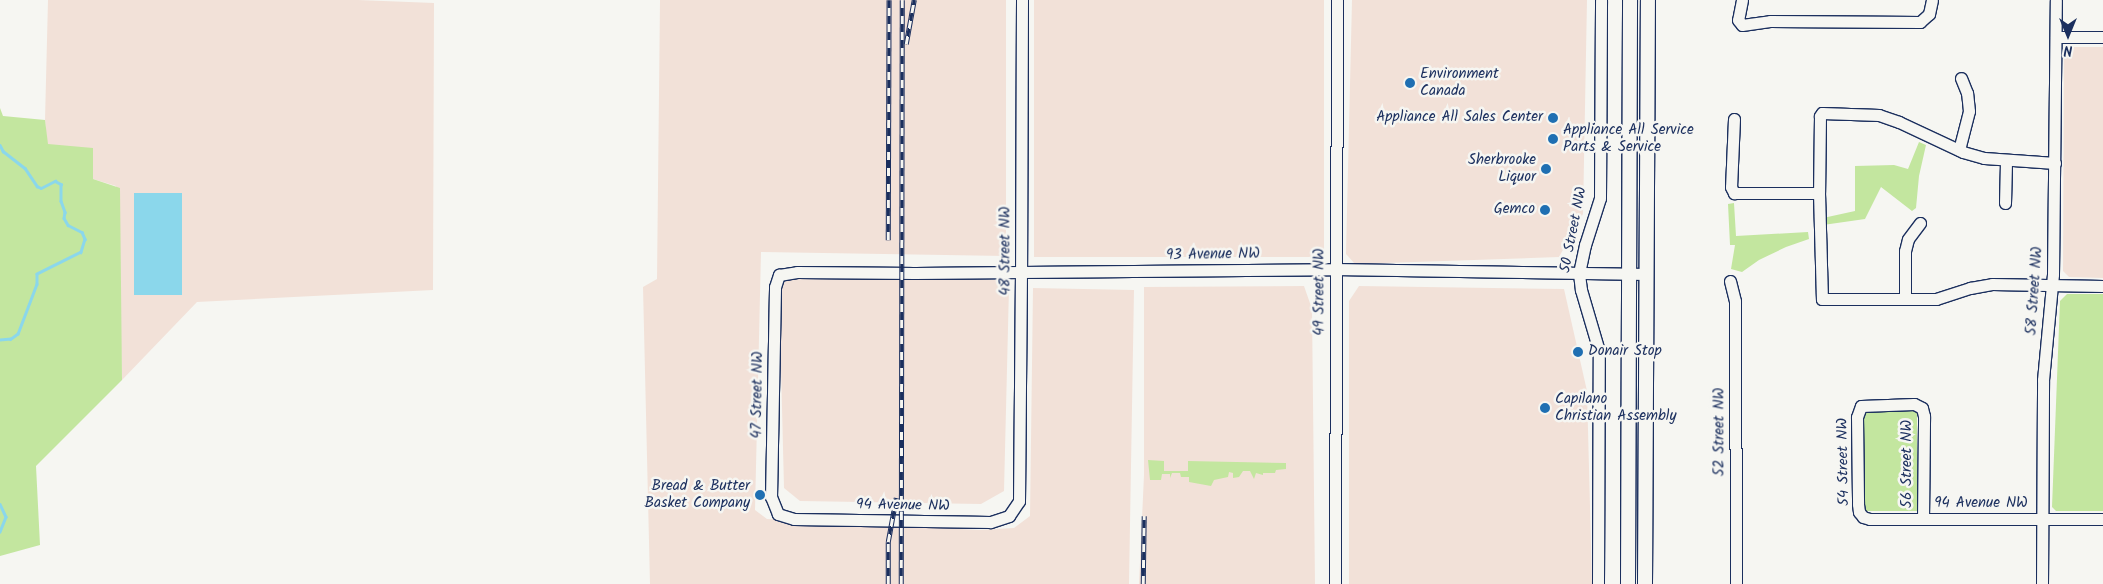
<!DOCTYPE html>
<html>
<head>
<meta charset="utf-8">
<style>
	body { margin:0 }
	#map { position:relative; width:2103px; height:584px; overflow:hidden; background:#f6f6f2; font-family:Kalam,sans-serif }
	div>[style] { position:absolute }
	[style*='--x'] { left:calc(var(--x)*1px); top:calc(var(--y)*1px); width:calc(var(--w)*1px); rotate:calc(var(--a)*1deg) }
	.built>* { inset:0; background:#f2e1d8; transform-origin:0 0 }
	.green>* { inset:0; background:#c3e69f; transform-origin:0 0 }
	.water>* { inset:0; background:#8bd7eb; transform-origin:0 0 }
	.stream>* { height:2.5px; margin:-1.25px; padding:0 1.25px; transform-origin:1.25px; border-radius:1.25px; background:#8bd7eb }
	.roads { filter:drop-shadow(1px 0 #1b2f5e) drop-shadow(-1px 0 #1b2f5e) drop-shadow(0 1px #1b2f5e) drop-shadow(0 -1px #1b2f5e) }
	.minor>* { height:11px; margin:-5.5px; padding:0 5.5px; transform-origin:5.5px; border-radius:5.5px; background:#f6f6f2 }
	.major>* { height:14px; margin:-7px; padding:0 7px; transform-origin:7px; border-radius:7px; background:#f6f6f2 }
	.rail>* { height:4.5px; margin-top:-2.25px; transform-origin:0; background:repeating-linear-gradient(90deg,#f6f6f2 0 8px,#1b2f5e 0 16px); box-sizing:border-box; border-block:1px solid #1b2f5e }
	.dots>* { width:14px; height:14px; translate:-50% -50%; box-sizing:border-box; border:2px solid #f6f6f2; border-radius:50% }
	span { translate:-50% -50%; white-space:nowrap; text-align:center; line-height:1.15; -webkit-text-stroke:5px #f6f6f2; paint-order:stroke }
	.poi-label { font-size:15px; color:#1b2f5e }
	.left { translate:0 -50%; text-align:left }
	.right { translate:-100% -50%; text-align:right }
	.street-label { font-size:15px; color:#1b2f5e }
	.north { position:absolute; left:2043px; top:10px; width:50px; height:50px; -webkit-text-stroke:4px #f6f6f2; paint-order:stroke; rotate:180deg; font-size:14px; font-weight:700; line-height:20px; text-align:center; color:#1b2f5e }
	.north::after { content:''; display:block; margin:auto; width:18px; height:22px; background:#1b2f5e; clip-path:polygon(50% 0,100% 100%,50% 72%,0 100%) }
</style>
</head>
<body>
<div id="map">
	<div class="built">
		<div style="clip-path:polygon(48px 0,358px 0,434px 3px,433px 290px,197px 302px,122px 380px,116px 186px,93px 179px,47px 144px,45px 120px)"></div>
		<div style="clip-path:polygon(660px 0,1006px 0,1006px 256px,761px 252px,755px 510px,767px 519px,979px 530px,1014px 528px,1030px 516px,1033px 288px,1134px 290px,1129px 584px,650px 584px,643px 287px,657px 279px)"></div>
		<div style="left:1034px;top:0;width:290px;height:257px"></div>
		<div style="clip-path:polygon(1352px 0,1587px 0,1583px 214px,1559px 257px,1355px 264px,1346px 254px)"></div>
		<div style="clip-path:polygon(2067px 47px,2103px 47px,2103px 278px,2069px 277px,2063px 271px,2064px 52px)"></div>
		<div style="clip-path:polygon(789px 278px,1001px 280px,1009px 287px,1004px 491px,981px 504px,800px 501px,784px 488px,779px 287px)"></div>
		<div style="clip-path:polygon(1304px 286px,1312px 309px,1315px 584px,1139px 584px,1144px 475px,1144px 287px)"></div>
		<div style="clip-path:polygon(1359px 286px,1564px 289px,1587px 391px,1592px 584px,1349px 584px,1349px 301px)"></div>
	</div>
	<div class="green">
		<div style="clip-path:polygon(0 108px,3px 116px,45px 120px,48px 144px,93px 148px,93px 179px,120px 188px,122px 380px,36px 466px,40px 545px,0 556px)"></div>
		<div style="clip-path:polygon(1919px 142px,1926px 145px,1919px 176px,1916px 208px,1912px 211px,1881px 187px,1865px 219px,1823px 225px,1823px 218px,1855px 211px,1855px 166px,1894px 165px,1908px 169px)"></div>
		<div style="clip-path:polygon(1734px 203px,1736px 236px,1808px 232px,1809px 239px,1786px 247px,1759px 260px,1742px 272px,1731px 269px,1735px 245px,1730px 245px,1728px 204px)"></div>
		<div style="clip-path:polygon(2067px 294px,2103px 294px,2103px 511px,2056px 511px,2052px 507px,2060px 301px)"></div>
		<div style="left:1864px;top:408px;width:53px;height:103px"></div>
		<div style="clip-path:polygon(1148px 460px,1164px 461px,1164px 471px,1188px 471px,1188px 461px,1286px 463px,1286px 469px,1276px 470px,1275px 473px,1263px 473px,1263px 475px,1256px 473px,1254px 479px,1250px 471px,1243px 471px,1239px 477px,1233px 478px,1233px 473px,1229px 472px,1228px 477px,1214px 480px,1211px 486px,1189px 482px,1189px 477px,1181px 477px,1180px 473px,1172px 473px,1170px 478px,1170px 474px,1162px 474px,1161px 480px,1150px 480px)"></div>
	</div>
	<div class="water">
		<div style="left:134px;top:193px;width:48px;height:102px"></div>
	</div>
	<div class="stream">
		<div style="--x:0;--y:145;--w:7;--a:63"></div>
		<div style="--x:3;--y:151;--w:28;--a:38"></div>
		<div style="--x:25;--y:168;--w:22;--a:56"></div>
		<div style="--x:37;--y:186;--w:4;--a:27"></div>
		<div style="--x:41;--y:188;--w:16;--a:-27"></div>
		<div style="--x:55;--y:181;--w:7;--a:27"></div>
		<div style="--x:61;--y:184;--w:17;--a:90"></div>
		<div style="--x:61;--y:201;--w:12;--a:70"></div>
		<div style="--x:65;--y:212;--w:6;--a:99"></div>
		<div style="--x:64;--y:218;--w:8;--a:60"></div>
		<div style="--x:68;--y:225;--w:16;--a:27"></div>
		<div style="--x:82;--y:232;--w:8;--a:67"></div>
		<div style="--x:85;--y:239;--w:14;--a:107"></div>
		<div style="--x:81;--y:252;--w:49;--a:153.4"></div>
		<div style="--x:37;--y:274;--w:10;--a:90"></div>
		<div style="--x:37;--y:284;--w:53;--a:110.8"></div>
		<div style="--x:18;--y:334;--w:9;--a:144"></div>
		<div style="--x:11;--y:339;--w:11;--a:175"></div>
		<div style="--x:0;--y:504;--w:14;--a:65"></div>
		<div style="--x:6;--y:517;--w:16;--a:112"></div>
	</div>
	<div class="roads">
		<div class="minor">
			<div style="--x:1022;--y:0;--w:272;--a:90.2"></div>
			<div style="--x:1021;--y:272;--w:229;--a:90.5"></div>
			<div style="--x:1019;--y:501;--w:18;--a:124"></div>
			<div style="--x:1009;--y:516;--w:20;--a:162"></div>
			<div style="--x:990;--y:522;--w:196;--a:-179.1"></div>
			<div style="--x:794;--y:519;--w:17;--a:-163"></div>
			<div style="--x:778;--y:514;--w:18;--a:-112"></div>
			<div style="--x:771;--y:497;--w:210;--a:-88.9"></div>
			<div style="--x:775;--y:287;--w:13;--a:-72"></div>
			<div style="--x:779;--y:275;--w:18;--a:-9"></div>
			<div style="--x:797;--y:272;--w:118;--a:0.5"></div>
			<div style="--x:915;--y:273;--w:106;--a:-0.5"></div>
			<div style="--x:1021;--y:272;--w:313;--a:-0.5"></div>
			<div style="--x:1334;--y:269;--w:313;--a:0.9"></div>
			<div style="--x:1742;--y:0;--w:20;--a:101"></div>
			<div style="--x:1738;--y:20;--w:6;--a:51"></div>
			<div style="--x:1742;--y:25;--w:28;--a:-8"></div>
			<div style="--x:1770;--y:21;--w:150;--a:0.4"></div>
			<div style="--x:1920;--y:22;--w:12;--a:-42"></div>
			<div style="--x:1929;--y:14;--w:14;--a:-78"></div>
			<div style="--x:2056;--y:37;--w:47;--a:0"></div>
			<div style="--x:1734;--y:119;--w:68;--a:92.5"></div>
			<div style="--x:1731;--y:187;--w:7;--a:63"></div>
			<div style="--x:1734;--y:193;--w:85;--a:0"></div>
			<div style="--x:1959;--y:150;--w:40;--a:-75.6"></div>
			<div style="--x:1969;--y:111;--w:18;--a:-96"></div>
			<div style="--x:1967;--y:93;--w:16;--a:-112"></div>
			<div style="--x:2055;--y:163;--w:71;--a:-176"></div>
			<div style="--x:1984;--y:158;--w:22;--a:-164"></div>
			<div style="--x:1963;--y:152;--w:71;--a:-154.9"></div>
			<div style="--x:1899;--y:122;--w:21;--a:-161"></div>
			<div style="--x:1879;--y:115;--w:57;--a:-178"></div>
			<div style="--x:1822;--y:113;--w:4;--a:124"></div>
			<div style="--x:1820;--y:116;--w:77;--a:90.7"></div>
			<div style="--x:1819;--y:193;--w:106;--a:88.4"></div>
			<div style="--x:1822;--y:299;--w:114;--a:0"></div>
			<div style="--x:1936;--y:299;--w:36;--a:-18"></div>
			<div style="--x:1970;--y:288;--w:22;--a:-10"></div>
			<div style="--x:1992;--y:284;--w:111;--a:1"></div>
			<div style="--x:2005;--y:203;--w:42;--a:-88.6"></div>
			<div style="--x:1730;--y:281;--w:21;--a:76"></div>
			<div style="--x:1735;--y:301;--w:283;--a:89.8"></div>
			<div style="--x:1905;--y:299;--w:48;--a:-90"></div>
			<div style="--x:1905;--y:251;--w:12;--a:-76"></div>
			<div style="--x:1908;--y:239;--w:20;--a:-53"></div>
			<div style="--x:1923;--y:519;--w:103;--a:-89.4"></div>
			<div style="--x:1924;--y:416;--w:8;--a:-104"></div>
			<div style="--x:1922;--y:408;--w:9;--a:-153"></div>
			<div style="--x:1914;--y:404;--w:53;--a:177.8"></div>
			<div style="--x:1861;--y:406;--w:12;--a:110"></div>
			<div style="--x:1857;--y:417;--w:87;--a:89.3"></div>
			<div style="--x:1858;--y:504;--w:8;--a:83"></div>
			<div style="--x:1859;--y:512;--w:6;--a:51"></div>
			<div style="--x:1863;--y:517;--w:7;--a:16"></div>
			<div style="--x:1870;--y:519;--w:233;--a:0"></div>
			<div style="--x:1335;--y:584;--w:584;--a:-89.8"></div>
			<div style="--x:1598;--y:584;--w:233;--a:-89.8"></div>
			<div style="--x:1599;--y:351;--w:64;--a:-106.4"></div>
			<div style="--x:1581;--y:290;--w:17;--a:-97"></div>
			<div style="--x:1579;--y:273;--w:29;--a:-78"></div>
			<div style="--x:1585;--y:245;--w:49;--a:-72.3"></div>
			<div style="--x:1600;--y:198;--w:198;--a:-89.7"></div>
			<div style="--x:2042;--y:584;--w:204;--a:-89.7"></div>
			<div style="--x:2043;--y:380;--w:106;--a:-84.6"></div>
			<div style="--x:2053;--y:274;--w:274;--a:-89.4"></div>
		</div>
		<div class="major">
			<div style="--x:1628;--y:584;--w:584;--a:-89.8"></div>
			<div style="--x:1645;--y:584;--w:584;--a:-89.71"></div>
		</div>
	</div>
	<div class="rail">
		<div style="--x:906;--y:44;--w:45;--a:-79.7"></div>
		<div style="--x:888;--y:240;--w:240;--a:-89.8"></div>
		<div style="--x:888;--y:584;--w:42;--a:-90"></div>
		<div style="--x:888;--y:542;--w:45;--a:-79.7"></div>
		<div style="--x:901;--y:584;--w:584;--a:-89.9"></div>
		<div style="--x:1143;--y:584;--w:68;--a:-89.2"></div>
	</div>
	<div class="dots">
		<div style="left:1410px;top:83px;background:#1f6fb2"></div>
		<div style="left:1553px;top:118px;background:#1f6fb2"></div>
		<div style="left:1553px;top:139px;background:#1f6fb2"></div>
		<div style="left:1546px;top:169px;background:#1f6fb2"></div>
		<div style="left:1545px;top:210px;background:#1f6fb2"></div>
		<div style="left:1578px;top:352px;background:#1f6fb2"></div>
		<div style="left:1545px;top:408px;background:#1f6fb2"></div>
		<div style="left:760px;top:495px;background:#1f6fb2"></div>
	</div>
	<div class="poi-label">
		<span class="left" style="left:1420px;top:83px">Environment<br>Canada</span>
		<span class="right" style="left:1543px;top:118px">Appliance All Sales Center</span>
		<span class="left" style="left:1563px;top:139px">Appliance All Service<br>Parts &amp; Service</span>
		<span class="right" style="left:1536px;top:169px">Sherbrooke<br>Liquor</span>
		<span class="right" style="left:1535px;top:210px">Gemco</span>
		<span class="left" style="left:1588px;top:352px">Donair Stop</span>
		<span class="left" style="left:1555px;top:408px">Capilano<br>Christian Assembly</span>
		<span class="right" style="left:750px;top:495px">Bread &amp; Butter<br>Basket Company</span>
	</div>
	<div class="street-label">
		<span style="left:1574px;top:230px;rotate:-79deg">50 Street NW</span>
		<span style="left:1006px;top:251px;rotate:-90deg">48 Street NW</span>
		<span style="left:1213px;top:255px;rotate:-1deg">93 Avenue NW</span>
		<span style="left:2035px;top:291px;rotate:-86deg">58 Street NW</span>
		<span style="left:1320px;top:292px;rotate:-90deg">49 Street NW</span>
		<span style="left:758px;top:395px;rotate:-89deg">47 Street NW</span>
		<span style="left:1720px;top:432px;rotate:-90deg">52 Street NW</span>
		<span style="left:1844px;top:462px;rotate:-91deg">54 Street NW</span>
		<span style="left:1908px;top:464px;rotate:-90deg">56 Street NW</span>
		<span style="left:1981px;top:504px">94 Avenue NW</span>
		<span style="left:903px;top:506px;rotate:1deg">94 Avenue NW</span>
	</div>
	<div class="north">N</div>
</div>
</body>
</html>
